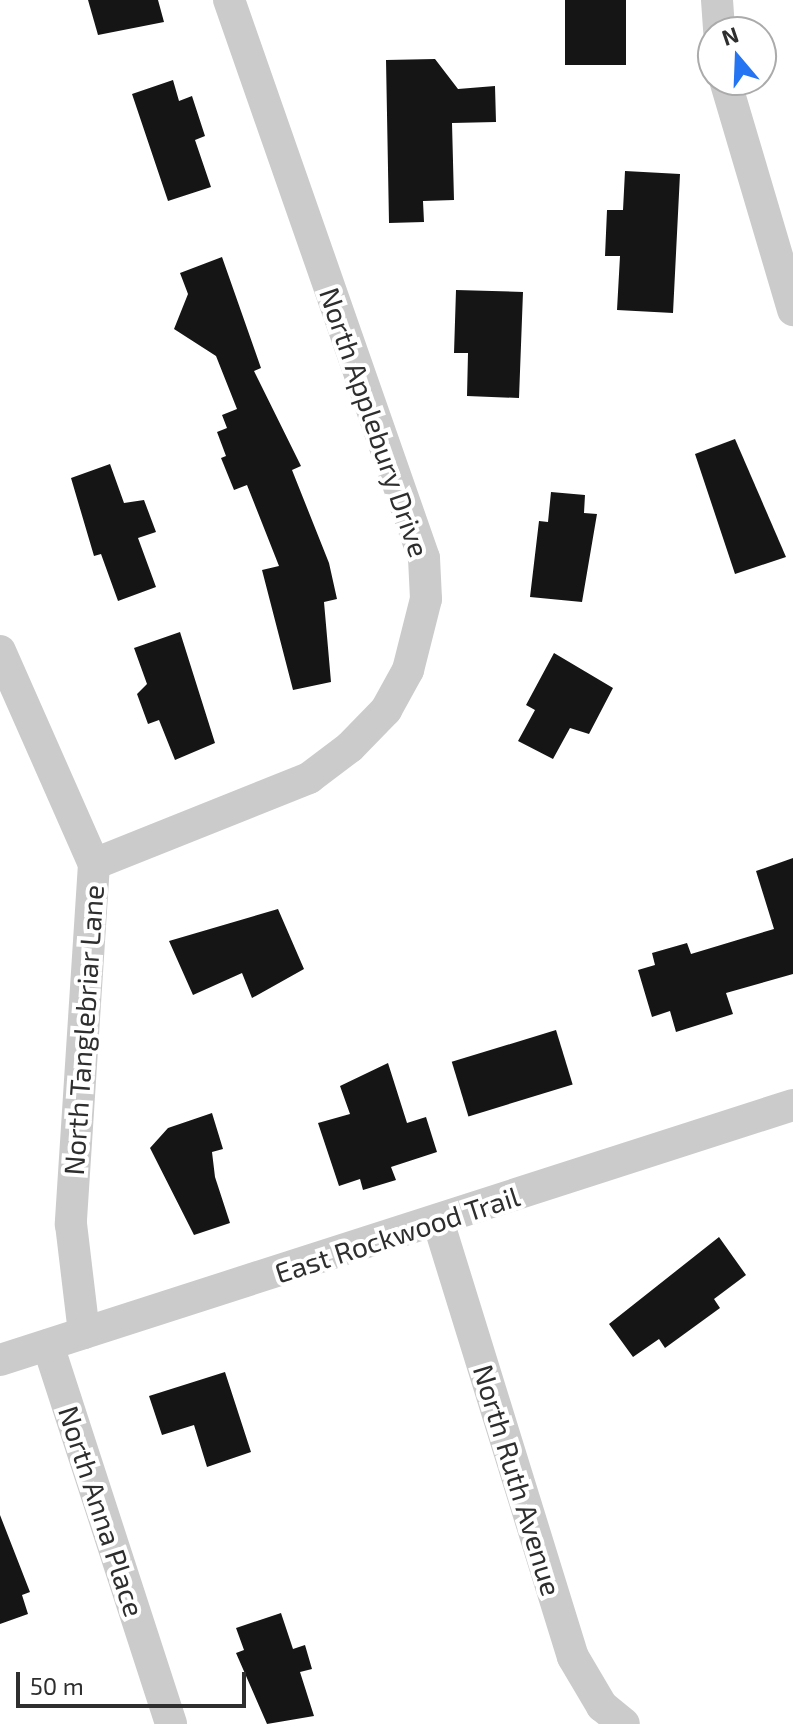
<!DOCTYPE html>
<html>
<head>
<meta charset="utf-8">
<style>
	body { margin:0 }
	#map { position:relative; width:793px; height:1724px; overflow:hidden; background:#fff; font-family:"Exo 2",sans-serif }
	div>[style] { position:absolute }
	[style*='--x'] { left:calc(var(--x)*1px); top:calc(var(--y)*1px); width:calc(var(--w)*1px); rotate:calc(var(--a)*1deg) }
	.building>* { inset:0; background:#151515; transform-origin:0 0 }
	.minor>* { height:32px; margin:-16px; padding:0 16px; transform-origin:16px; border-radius:16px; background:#cbcbcb }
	span { translate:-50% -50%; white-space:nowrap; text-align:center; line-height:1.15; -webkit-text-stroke:8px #fff; paint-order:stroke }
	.street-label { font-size:28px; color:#2e2e2e }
	.north { position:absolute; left:697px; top:16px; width:80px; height:80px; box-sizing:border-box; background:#fff; border:2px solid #ababab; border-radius:50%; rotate:341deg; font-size:22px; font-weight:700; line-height:32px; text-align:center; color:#2e2e2e }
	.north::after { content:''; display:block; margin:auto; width:28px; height:36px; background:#2574f1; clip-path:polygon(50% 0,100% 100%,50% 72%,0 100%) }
	.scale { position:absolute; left:16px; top:1672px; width:230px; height:36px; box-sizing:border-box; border:4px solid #2e2e2e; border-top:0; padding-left:10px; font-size:24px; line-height:28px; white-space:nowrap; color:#2e2e2e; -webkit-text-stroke:6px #fff; paint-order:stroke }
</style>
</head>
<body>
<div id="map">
	<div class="building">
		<div style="clip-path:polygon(88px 0,158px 0,164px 22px,98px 35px)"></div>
		<div style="left:565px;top:0;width:61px;height:65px"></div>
		<div style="clip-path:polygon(435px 59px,458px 89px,495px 86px,496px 122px,452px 123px,454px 200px,423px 201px,424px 222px,389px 223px,386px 60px)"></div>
		<div style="clip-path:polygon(173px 80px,179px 101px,192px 96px,205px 136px,195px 140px,211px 187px,168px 201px,132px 94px)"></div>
		<div style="clip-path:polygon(625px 171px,680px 174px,673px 313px,617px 310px,620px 256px,605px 256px,607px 210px,623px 210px)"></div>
		<div style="clip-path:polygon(222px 257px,261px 368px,254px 371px,301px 466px,292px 470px,329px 563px,337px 599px,324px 602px,331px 682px,293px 690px,262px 570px,279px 566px,247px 485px,234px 490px,221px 458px,226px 456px,217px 432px,227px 428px,222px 415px,237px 409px,216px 356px,174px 329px,188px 294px,180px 273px)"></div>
		<div style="clip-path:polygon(456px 290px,523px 292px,519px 398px,467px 396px,468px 353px,454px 353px)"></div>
		<div style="clip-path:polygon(735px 439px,786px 557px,735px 574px,695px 454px)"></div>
		<div style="clip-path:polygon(110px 464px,124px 503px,144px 500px,156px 532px,138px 538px,156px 587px,118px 601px,101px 554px,94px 556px,71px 478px)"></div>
		<div style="clip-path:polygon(551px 492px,585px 495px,584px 513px,597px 514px,582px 602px,530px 597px,539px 521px,548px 522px)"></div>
		<div style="clip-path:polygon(180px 632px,215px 743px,175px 760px,159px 720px,148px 724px,137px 694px,147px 684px,134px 648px)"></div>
		<div style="clip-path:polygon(554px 653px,613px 688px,589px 734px,570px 728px,553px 759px,518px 741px,535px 710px,526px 705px)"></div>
		<div style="clip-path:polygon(793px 858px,793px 974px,726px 993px,733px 1014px,676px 1032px,670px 1011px,652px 1017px,638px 970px,655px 965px,652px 953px,687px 943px,691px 954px,774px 929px,756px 871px)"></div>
		<div style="clip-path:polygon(278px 909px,304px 969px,252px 998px,242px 973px,193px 995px,169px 941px)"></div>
		<div style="left:556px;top:1030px;width:57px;height:109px;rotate:73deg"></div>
		<div style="clip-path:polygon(388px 1063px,407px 1123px,426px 1117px,437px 1152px,391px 1167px,396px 1180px,363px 1190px,360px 1179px,339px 1186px,318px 1123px,350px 1114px,340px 1086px)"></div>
		<div style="clip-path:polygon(212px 1113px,223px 1149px,212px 1152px,215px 1177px,230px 1223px,194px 1235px,150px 1148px,168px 1128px)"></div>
		<div style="clip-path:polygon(719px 1237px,746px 1275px,714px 1299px,720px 1308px,665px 1348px,659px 1339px,633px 1357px,609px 1324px)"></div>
		<div style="clip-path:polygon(225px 1372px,251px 1452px,207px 1467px,194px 1425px,162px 1435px,149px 1396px)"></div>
		<div style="clip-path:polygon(0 1515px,30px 1592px,22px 1595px,28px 1614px,0 1624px)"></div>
		<div style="clip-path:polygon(281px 1613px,293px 1649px,305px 1645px,312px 1669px,300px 1672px,314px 1716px,267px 1724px,236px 1653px,244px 1650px,236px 1628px)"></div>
	</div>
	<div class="minor">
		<div style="--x:717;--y:0;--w:32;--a:86"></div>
		<div style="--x:725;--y:80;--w:240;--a:73.5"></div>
		<div style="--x:0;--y:651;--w:233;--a:66.2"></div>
		<div style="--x:94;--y:864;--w:361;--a:93.7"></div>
		<div style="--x:71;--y:1224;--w:110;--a:83.2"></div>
		<div style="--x:94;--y:864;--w:232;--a:-21.8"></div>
		<div style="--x:309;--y:778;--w:51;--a:-37.1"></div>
		<div style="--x:350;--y:747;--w:52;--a:-45.8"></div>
		<div style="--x:386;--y:710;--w:46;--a:-61.2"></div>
		<div style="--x:408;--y:670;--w:73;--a:-75.8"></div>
		<div style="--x:426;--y:599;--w:41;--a:-92.8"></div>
		<div style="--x:424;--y:558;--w:591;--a:-109.26"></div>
		<div style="--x:438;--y:1221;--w:456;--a:72.8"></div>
		<div style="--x:573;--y:1657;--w:57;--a:59.4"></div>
		<div style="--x:602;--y:1706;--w:28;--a:39"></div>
		<div style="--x:48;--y:1345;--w:398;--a:72"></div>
		<div style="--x:0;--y:1360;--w:833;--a:-17.83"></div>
	</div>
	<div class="street-label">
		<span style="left:375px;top:422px;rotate:71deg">North Applebury Drive</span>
		<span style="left:83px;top:1030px;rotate:-86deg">North Tanglebriar Lane</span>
		<span style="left:397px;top:1234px;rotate:-18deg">East Rockwood Trail</span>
		<span style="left:518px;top:1480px;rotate:73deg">North Ruth Avenue</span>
		<span style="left:102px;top:1511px;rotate:72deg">North Anna Place</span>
	</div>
	<div class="north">N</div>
	<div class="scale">50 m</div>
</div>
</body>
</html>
